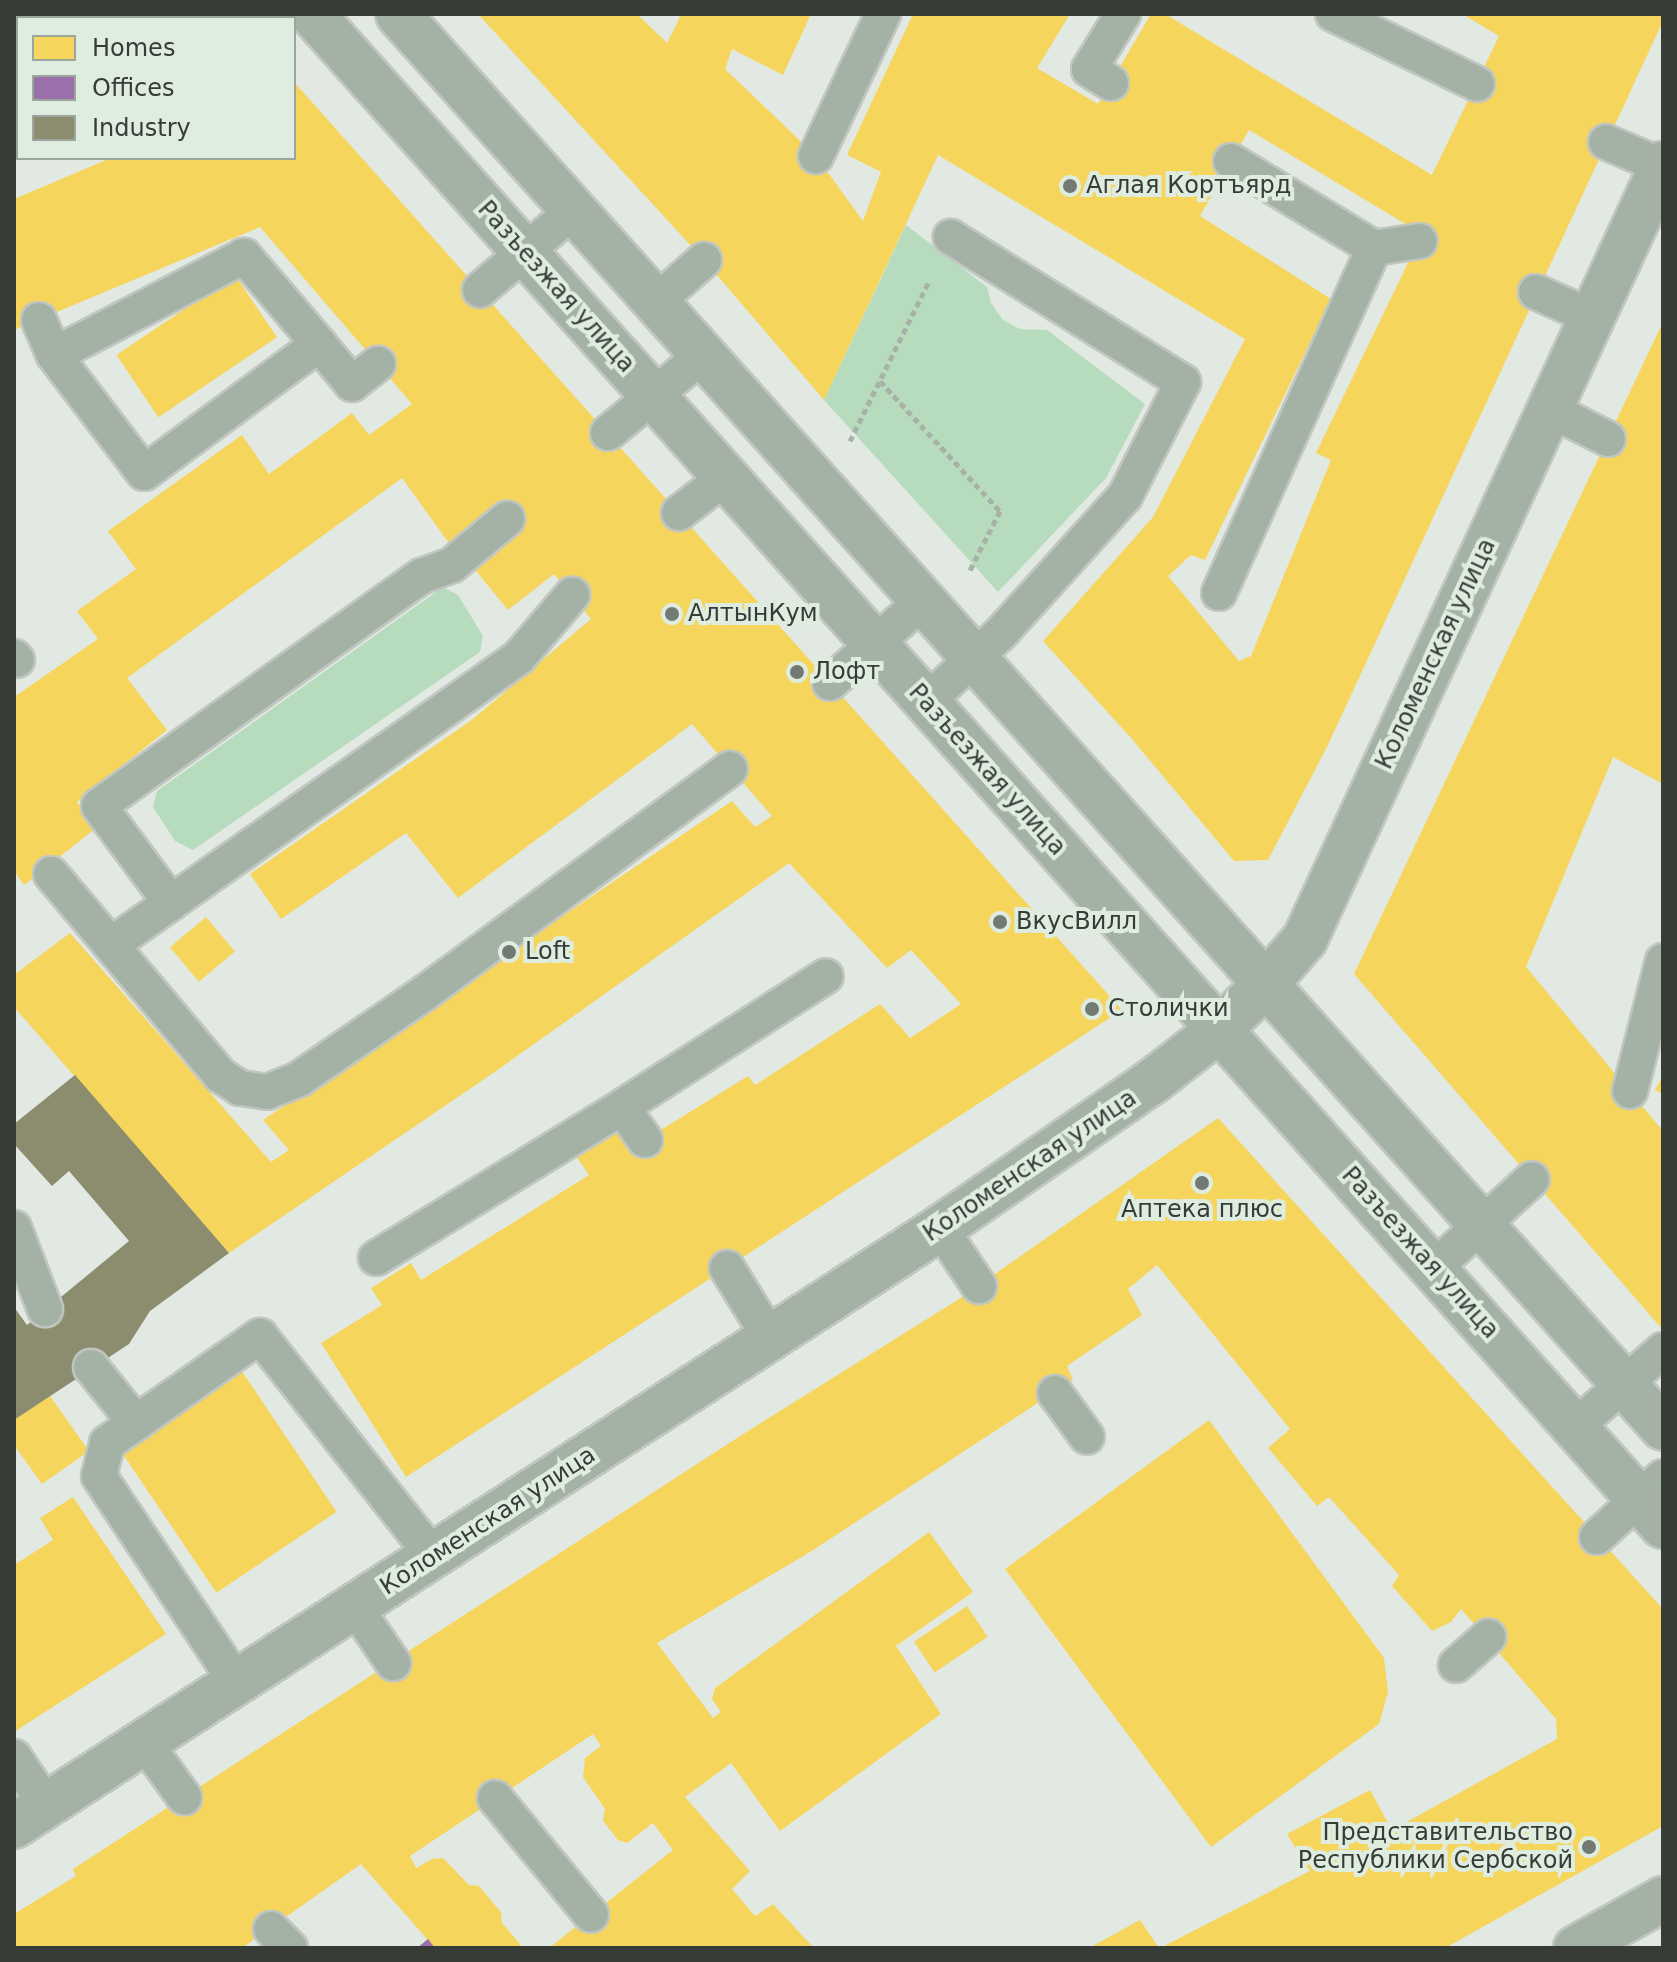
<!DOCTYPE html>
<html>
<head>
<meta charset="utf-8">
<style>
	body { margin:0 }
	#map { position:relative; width:1677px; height:1962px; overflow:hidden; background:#e2e9e3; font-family:"DejaVu Sans",sans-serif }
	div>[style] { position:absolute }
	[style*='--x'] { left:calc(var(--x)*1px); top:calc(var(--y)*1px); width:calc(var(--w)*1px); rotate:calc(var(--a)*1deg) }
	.green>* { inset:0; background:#b7dcbd }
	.homes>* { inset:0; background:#f6d55c; transform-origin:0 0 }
	.offices>* { inset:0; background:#9970ab }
	.industry>* { inset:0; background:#8c8c6e }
	.path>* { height:5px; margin-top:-2.5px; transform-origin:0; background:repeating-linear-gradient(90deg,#a6b2a8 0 6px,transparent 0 10px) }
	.roads { filter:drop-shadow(2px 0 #c1c6c1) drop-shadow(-2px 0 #c1c6c1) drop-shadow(0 2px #c1c6c1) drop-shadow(0 -2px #c1c6c1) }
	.service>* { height:34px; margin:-17px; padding:0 17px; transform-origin:17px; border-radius:17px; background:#a3b2a5 }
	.minor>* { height:44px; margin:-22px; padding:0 22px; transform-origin:22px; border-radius:22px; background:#a3b2a5 }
	.tertiary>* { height:44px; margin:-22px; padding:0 22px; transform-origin:22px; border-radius:22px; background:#a3b2a5 }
	.tram>* { height:2px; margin:-1px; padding:0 1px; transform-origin:1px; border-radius:1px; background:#a1aca2 }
	.dots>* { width:22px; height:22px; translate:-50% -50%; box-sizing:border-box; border:4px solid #dfece0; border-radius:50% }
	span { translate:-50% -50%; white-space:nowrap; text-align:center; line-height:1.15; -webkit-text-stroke:8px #dfece0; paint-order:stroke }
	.poi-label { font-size:24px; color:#373c37 }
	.left { translate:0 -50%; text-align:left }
	.right { translate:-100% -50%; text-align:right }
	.street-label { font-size:24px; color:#373c37 }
	.frame { position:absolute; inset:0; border:16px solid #373c37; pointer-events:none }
	.legend { position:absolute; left:16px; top:16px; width:280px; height:144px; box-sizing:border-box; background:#dfece0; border:2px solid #9ca69c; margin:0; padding:10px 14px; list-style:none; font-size:24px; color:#373c37 }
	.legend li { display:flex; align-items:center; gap:16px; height:40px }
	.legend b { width:40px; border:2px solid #9ca69c }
</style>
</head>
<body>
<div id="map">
	<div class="green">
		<div style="clip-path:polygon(906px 225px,987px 287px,991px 303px,1003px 320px,1020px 329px,1047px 330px,1145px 404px,1106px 478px,998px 592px,824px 400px)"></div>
		<div style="clip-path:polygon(443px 587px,458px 595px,483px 636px,480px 652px,193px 850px,175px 841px,153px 807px,157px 791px)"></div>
	</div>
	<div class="homes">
		<div style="clip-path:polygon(evenodd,478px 14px,637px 14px,667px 43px,680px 17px,675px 14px,811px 14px,783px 75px,732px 49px,725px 69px,816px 156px,863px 221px,881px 172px,847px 155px,913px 14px,1070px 14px,1037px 68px,1098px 104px,1151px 14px,1165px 14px,1432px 175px,1499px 36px,1462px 14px,1663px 14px,1663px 21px,1327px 747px,1268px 860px,1234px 861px,1131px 738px,1043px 641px,1153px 517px,1245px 339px,938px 155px,824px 400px,704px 260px,478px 14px,1249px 130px,1422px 234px,1316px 453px,1331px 460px,1251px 656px,1239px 661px,1168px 576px,1191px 555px,1205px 560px,1331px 299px,1200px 216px,1249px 130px)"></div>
		<div style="clip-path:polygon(294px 82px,1122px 1010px,406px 1477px,321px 1343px,382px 1305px,371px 1288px,411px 1263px,421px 1280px,589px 1175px,576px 1156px,617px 1130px,630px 1149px,748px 1076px,755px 1085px,880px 1004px,910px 1038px,961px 1004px,911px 950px,887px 968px,789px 863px,499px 1069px,229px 1253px,14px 1007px,14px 975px,70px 933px,271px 1162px,289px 1150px,263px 1120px,732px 801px,755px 827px,772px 816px,692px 724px,458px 898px,406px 833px,281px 919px,250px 874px,473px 719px,591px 619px,554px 574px,508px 610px,472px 566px,517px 533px,498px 507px,451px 546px,402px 478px,127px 678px,167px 730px,77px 802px,96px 828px,24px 885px,14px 871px,14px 697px,98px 639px,77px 611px,136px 569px,108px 531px,242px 435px,269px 474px,352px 413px,369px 435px,412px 404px,260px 227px,14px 330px,14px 199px,111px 158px,294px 158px)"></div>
		<div style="left:235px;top:275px;width:75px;height:143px;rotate:56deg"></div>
		<div style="clip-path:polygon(1663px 322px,1663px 784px,1613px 757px,1526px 967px,1663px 1131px,1663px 1330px,1354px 974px)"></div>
		<div style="left:206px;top:917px;width:45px;height:47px;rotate:50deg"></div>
		<div style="clip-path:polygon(1663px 1076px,1663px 1094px,1655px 1090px)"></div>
		<div style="clip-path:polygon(1218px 1118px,1663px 1609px,1663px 1826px,1445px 1948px,1160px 1948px,1310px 1871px,1287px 1834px,1370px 1790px,1392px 1830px,1557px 1739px,1556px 1719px,1461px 1609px,1451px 1622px,1432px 1631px,1392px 1586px,1399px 1575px,1329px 1497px,1317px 1506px,1268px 1448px,1290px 1429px,1157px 1265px,1128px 1289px,1142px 1315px,1067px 1366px,1073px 1380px,810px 1552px,657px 1643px,713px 1718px,721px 1712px,712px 1699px,715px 1688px,929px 1532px,973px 1592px,896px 1646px,941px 1714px,780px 1831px,731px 1763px,685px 1797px,750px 1871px,732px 1889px,755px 1916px,773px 1904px,814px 1948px,549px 1948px,673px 1850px,653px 1823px,627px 1843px,618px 1840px,603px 1821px,605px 1809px,583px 1777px,585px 1758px,601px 1746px,593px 1734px,410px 1856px,416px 1868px,432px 1859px,443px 1858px,469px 1885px,479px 1886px,501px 1912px,502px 1923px,520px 1944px,520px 1948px,435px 1948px,361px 1864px,242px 1948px,14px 1948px,14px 1914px,76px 1876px,73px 1869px,737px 1438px,959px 1299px)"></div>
		<div style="left:241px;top:1370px;width:171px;height:145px;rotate:56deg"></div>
		<div style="clip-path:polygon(50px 1396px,89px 1451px,42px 1484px,14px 1445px,14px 1420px)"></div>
		<div style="clip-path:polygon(1209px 1420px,1384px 1658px,1388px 1692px,1379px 1724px,1211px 1847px,1005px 1569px)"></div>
		<div style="clip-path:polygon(73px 1497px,166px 1634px,14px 1732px,14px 1565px,53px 1540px,40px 1518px)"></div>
		<div style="left:967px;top:1606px;width:37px;height:64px;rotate:56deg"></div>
		<div style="clip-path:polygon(1140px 1920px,1159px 1948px,1089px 1948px)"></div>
	</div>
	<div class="offices">
		<div style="clip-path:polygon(428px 1939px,435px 1948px,417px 1948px)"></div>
	</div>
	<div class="industry">
		<div style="clip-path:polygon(75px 1075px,229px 1253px,150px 1311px,129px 1344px,14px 1420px,14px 1307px,27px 1325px,129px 1241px,69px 1171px,52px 1186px,14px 1144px,14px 1124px)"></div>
	</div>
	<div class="path">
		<div style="--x:880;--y:381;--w:177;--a:47.3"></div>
		<div style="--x:1000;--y:511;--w:68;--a:116.9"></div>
		<div style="--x:850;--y:441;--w:178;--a:-63.7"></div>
	</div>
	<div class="roads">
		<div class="service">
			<div style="--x:1333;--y:14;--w:160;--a:25.9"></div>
			<div style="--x:1111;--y:83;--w:26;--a:-148"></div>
			<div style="--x:1089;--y:69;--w:65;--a:-58.3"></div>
			<div style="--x:1606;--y:142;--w:61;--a:23.2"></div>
			<div style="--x:816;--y:156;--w:157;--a:-64.7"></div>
			<div style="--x:1231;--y:161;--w:167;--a:31.3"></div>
			<div style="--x:1374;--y:248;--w:46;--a:-8.8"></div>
			<div style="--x:480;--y:290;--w:123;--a:-40.4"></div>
			<div style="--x:1536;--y:292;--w:61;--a:24.1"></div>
			<div style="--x:656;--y:302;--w:64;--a:-41.2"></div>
			<div style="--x:39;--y:320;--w:38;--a:67"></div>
			<div style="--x:54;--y:355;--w:148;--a:52.7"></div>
			<div style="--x:144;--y:473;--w:217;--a:-36.4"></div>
			<div style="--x:319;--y:344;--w:116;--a:-130.4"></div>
			<div style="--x:244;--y:256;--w:214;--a:152.5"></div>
			<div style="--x:319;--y:344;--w:52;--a:50.5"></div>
			<div style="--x:352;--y:384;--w:33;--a:-38"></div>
			<div style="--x:1549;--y:409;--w:66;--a:27"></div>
			<div style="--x:608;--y:433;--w:123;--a:-39.4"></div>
			<div style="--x:679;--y:513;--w:59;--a:-37.5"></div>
			<div style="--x:1219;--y:593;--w:378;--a:-65.8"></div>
			<div style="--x:14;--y:657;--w:4;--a:45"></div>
			<div style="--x:830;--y:683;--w:124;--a:-41.4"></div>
			<div style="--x:926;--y:702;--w:103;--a:-42.6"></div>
			<div style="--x:1002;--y:632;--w:183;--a:-47.9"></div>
			<div style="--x:1125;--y:496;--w:128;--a:-63"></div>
			<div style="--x:1183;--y:382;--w:274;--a:-148"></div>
			<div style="--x:51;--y:874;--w:263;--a:49.9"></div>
			<div style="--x:220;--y:1075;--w:24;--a:33"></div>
			<div style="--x:240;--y:1088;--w:27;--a:8"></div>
			<div style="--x:267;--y:1092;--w:35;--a:-22"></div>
			<div style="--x:299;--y:1079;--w:154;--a:-34.4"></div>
			<div style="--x:426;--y:992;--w:377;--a:-36.3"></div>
			<div style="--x:171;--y:903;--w:121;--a:-126.6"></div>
			<div style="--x:99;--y:806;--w:397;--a:-35.5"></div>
			<div style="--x:422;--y:576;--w:32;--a:-20"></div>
			<div style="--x:452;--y:565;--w:72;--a:-39.9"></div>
			<div style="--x:111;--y:945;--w:499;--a:-35.2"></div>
			<div style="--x:519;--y:657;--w:82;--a:-49.5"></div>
			<div style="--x:1630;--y:1091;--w:134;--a:-75.8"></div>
			<div style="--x:645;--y:1140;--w:40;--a:-124.9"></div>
			<div style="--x:622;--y:1107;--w:242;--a:-32.7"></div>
			<div style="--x:14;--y:1228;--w:87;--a:69.1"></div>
			<div style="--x:940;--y:1228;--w:70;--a:56.1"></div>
			<div style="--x:376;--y:1258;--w:289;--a:-31.5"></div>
			<div style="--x:727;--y:1268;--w:82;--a:58.4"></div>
			<div style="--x:1434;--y:1268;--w:132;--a:-42.2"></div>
			<div style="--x:91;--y:1367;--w:72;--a:51.2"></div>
			<div style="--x:1055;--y:1393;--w:54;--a:54"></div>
			<div style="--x:1575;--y:1427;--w:117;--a:-41.2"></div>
			<div style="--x:1597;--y:1537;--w:89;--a:-42.3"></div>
			<div style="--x:355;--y:1607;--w:68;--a:55.8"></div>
			<div style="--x:1456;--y:1665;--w:43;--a:-41.2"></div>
			<div style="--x:237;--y:1683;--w:249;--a:-123.7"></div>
			<div style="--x:99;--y:1476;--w:34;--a:-76"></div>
			<div style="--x:107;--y:1443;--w:187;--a:-35"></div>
			<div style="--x:260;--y:1336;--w:280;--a:51.8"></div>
			<div style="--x:145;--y:1743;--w:67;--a:54.2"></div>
			<div style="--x:14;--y:1757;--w:58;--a:56.3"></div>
			<div style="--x:495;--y:1798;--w:151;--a:50.6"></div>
			<div style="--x:271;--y:1929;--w:27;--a:45"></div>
		</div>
		<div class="minor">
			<div style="--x:14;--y:1826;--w:1102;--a:-32.85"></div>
			<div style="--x:940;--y:1228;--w:259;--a:-34.6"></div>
			<div style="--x:1153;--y:1081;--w:85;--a:-37.8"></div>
			<div style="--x:1220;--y:1029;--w:64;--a:-44.4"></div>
			<div style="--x:1266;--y:984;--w:60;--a:-49.1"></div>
			<div style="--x:1305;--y:939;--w:854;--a:-65.21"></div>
			<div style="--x:1576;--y:1948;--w:100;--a:-29.4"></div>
		</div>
		<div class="tertiary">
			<div style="--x:312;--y:14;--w:2028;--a:48.22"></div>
			<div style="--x:398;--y:14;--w:1897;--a:48.18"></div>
			<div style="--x:216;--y:18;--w:8;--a:-30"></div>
			<div style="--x:14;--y:108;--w:4;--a:-14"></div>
		</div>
	</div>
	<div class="tram">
		<div style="--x:21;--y:18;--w:10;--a:-24"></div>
		<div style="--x:117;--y:18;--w:10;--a:-24"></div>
		<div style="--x:14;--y:63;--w:4;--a:-27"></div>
	</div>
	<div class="dots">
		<div style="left:1070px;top:186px;background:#737973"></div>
		<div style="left:672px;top:614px;background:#737973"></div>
		<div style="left:797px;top:672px;background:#737973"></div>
		<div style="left:1000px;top:922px;background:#737973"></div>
		<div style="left:509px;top:952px;background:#737973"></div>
		<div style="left:1092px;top:1009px;background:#737973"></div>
		<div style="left:1202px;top:1183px;background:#737973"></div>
		<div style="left:1589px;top:1847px;background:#737973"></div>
	</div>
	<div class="poi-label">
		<span class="left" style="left:1086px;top:186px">Аглая Кортъярд</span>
		<span class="left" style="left:688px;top:614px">АлтынКум</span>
		<span class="left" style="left:813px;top:672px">Лофт</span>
		<span class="left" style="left:1016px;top:922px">ВкусВилл</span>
		<span class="left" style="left:525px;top:952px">Loft</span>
		<span class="left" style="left:1108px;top:1009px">Столички</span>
		<span style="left:1202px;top:1210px">Аптека плюс</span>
		<span class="right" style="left:1573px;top:1847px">Представительство<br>Республики Сербской</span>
	</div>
	<div class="street-label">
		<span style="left:556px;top:287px;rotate:48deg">Разъезжая улица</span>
		<span style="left:1436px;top:654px;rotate:-65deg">Коломенская улица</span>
		<span style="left:987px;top:770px;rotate:48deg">Разъезжая улица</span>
		<span style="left:1030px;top:1166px;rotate:-34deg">Коломенская улица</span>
		<span style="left:1420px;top:1253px;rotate:48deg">Разъезжая улица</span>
		<span style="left:488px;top:1521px;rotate:-33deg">Коломенская улица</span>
	</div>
	<div class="frame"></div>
	<ul class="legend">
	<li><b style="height:22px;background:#f6d55c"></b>Homes</li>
	<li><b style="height:22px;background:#9970ab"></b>Offices</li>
	<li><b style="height:22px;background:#8c8c6e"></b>Industry</li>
	</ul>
</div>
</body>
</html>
